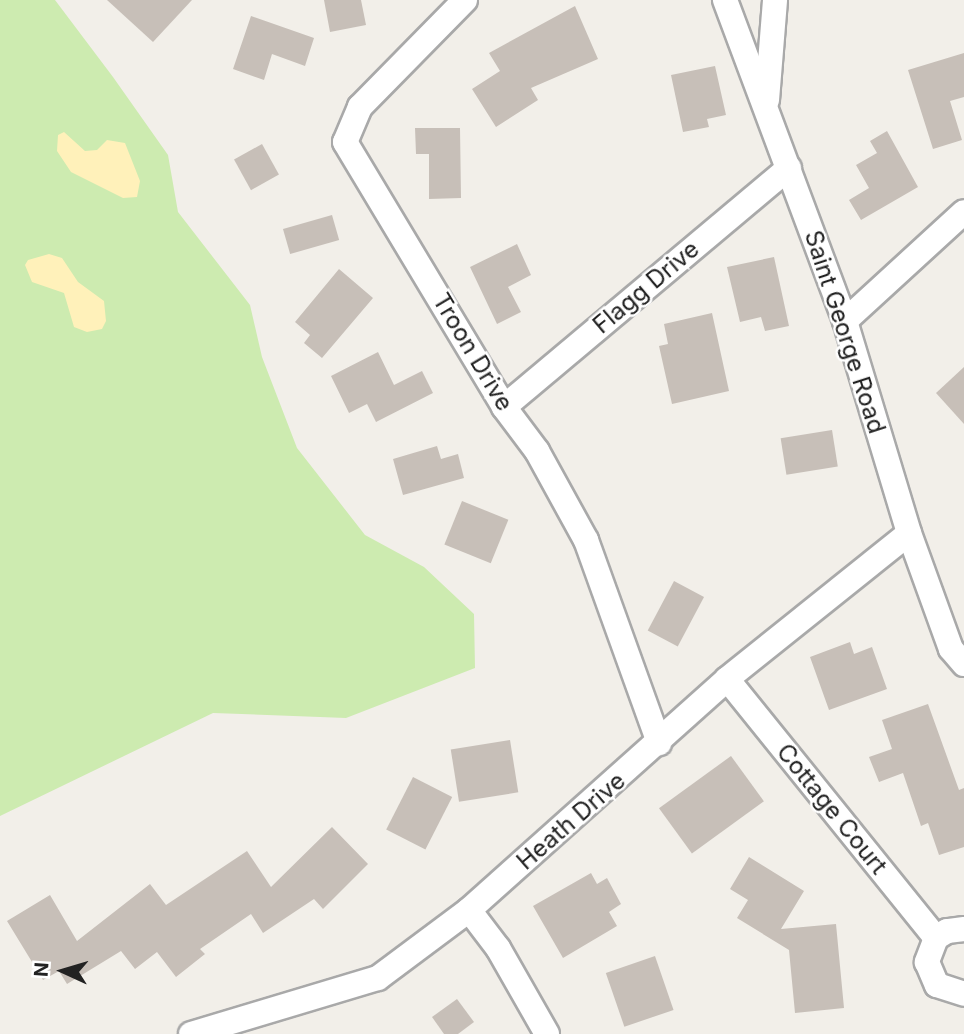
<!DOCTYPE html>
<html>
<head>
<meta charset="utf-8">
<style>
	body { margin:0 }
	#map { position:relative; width:964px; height:1034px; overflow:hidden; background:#f2efe9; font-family:Inter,sans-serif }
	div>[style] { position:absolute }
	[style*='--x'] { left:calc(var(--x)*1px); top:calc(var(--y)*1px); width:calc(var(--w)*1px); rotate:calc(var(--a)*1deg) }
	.grass>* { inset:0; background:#cdebb0 }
	.sand>* { inset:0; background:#fff1ba }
	.building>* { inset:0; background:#c7bfb8; transform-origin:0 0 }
	.roads { filter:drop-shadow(2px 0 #a9a9a9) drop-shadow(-2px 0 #a9a9a9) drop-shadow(0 2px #a9a9a9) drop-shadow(0 -2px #a9a9a9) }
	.minor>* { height:24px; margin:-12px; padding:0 12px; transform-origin:12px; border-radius:12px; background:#fff }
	span { translate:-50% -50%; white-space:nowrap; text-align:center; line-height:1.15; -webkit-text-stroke:5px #fff; paint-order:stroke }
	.street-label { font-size:24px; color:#222 }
	.north { position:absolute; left:28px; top:936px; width:70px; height:70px; -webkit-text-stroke:5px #fff; paint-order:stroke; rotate:274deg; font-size:19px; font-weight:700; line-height:28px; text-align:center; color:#222 }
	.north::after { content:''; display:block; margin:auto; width:24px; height:32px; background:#222; clip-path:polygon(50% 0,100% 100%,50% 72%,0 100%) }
</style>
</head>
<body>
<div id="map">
	<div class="grass">
		<div style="clip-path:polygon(0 0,55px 0,113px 77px,168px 155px,178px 212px,250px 305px,262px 357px,297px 448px,365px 535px,424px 567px,474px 614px,475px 668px,346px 718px,213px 713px,0 816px)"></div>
	</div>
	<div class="sand">
		<div style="clip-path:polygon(64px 132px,85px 151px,97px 150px,107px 140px,125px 143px,140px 181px,137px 197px,123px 198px,71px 172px,57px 151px,58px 135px)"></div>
		<div style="clip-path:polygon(49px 254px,62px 258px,78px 282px,104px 301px,106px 321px,102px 329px,87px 332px,74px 327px,64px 293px,32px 282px,25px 265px,28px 260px)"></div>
	</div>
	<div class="building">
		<div style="clip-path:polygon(107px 0,192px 0,153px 42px)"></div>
		<div style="clip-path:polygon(324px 0,361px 0,366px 25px,330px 32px)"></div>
		<div style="clip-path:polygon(575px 6px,598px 59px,531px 88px,538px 100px,496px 127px,472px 89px,500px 71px,489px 53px)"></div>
		<div style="clip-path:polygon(251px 16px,314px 38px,305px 66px,272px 54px,264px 80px,233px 69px)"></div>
		<div style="clip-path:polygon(964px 53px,964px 97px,950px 101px,962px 140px,933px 149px,908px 70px)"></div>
		<div style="clip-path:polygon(715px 66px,726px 115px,707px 119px,709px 127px,683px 132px,671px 75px)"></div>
		<div style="clip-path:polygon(415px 128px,460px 128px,461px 198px,429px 199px,429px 154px,416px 154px)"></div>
		<div style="clip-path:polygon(887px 131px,918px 187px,861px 220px,849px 200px,869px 188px,856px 165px,877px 153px,870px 141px)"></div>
		<div style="left:262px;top:144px;width:35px;height:32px;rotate:61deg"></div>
		<div style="left:332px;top:215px;width:26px;height:51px;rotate:74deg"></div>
		<div style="clip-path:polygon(517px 244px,531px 275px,508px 287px,521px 312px,497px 324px,470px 267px)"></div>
		<div style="clip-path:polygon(774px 257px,789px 326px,765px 331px,761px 317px,740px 322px,727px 267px)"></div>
		<div style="clip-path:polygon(339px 269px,373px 298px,322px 358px,304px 343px,310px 335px,295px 322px)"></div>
		<div style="clip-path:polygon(712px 313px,729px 391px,672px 404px,659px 346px,668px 344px,664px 324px)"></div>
		<div style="clip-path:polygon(378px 352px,394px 385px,422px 371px,433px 393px,376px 422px,367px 404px,349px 413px,331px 376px)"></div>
		<div style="clip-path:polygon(964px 367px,964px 424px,936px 393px)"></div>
		<div style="left:832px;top:430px;width:37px;height:52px;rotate:81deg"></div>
		<div style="clip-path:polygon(437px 446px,441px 459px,458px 454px,464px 478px,403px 495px,393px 459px)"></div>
		<div style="left:462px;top:501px;width:50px;height:47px;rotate:22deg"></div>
		<div style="left:674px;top:581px;width:34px;height:56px;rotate:28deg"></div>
		<div style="clip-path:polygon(850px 642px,854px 654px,872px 647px,887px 689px,829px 710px,810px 657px)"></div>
		<div style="clip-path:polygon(928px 704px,959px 790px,964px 788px,964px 847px,939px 855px,928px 823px,921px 826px,903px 773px,879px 782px,869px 757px,892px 749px,882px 720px)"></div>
		<div style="left:510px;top:740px;width:53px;height:60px;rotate:81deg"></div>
		<div style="left:731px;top:756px;width:56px;height:89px;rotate:54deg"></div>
		<div style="left:413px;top:777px;width:44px;height:59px;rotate:27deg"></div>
		<div style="clip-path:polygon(332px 827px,368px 864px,323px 909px,314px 899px,263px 933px,251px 914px,200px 949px,205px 954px,176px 977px,157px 952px,135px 969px,121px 951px,67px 984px,59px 971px,43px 980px,7px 921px,50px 895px,77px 941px,150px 884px,166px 905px,247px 851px,271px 887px)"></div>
		<div style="clip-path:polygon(749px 857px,804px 891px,781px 929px,836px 924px,844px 1008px,795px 1013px,789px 950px,737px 918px,748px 900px,730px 889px)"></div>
		<div style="clip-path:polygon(591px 873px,597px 884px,607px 878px,621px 904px,609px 912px,617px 926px,563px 958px,533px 906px)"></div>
		<div style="left:655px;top:956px;width:57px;height:52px;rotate:71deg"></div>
		<div style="clip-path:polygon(457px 999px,474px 1022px,458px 1034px,444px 1034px,432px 1017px)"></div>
	</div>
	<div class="roads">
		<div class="minor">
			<div style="--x:465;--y:0;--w:150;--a:134.5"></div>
			<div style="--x:360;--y:107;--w:38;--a:113"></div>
			<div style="--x:345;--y:142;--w:309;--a:59"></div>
			<div style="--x:504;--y:407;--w:55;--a:53.1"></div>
			<div style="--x:537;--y:451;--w:102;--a:61.2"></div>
			<div style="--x:586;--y:540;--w:216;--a:70.2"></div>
			<div style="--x:725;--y:0;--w:343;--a:69.5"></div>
			<div style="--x:845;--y:321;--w:221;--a:73.2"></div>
			<div style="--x:909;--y:533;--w:123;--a:70.1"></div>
			<div style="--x:951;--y:649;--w:20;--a:49"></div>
			<div style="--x:767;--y:100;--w:100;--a:-85.4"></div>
			<div style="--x:845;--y:321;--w:161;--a:-42.5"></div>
			<div style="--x:504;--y:407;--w:372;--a:-40"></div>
			<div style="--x:727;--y:679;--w:333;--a:51.1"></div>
			<div style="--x:469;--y:910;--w:48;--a:52.7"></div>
			<div style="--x:498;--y:948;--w:99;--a:60.3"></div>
			<div style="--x:964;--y:929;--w:17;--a:173"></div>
			<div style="--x:947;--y:931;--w:13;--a:148"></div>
			<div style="--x:936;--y:938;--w:26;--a:111"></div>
			<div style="--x:927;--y:962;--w:25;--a:67"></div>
			<div style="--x:937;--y:985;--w:28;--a:18"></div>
			<div style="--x:191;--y:1034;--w:195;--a:-16.7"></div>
			<div style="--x:378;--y:978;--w:114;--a:-36.8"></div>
			<div style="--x:469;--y:910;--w:346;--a:-41.8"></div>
			<div style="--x:727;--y:679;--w:233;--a:-38.7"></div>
		</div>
	</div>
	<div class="street-label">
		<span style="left:646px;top:287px;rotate:-40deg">Flagg Drive</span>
		<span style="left:845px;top:332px;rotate:72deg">Saint George Road</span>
		<span style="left:473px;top:352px;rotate:59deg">Troon Drive</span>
		<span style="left:832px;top:809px;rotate:51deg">Cottage Court</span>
		<span style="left:571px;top:821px;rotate:-41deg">Heath Drive</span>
	</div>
	<div class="north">N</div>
</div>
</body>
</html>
